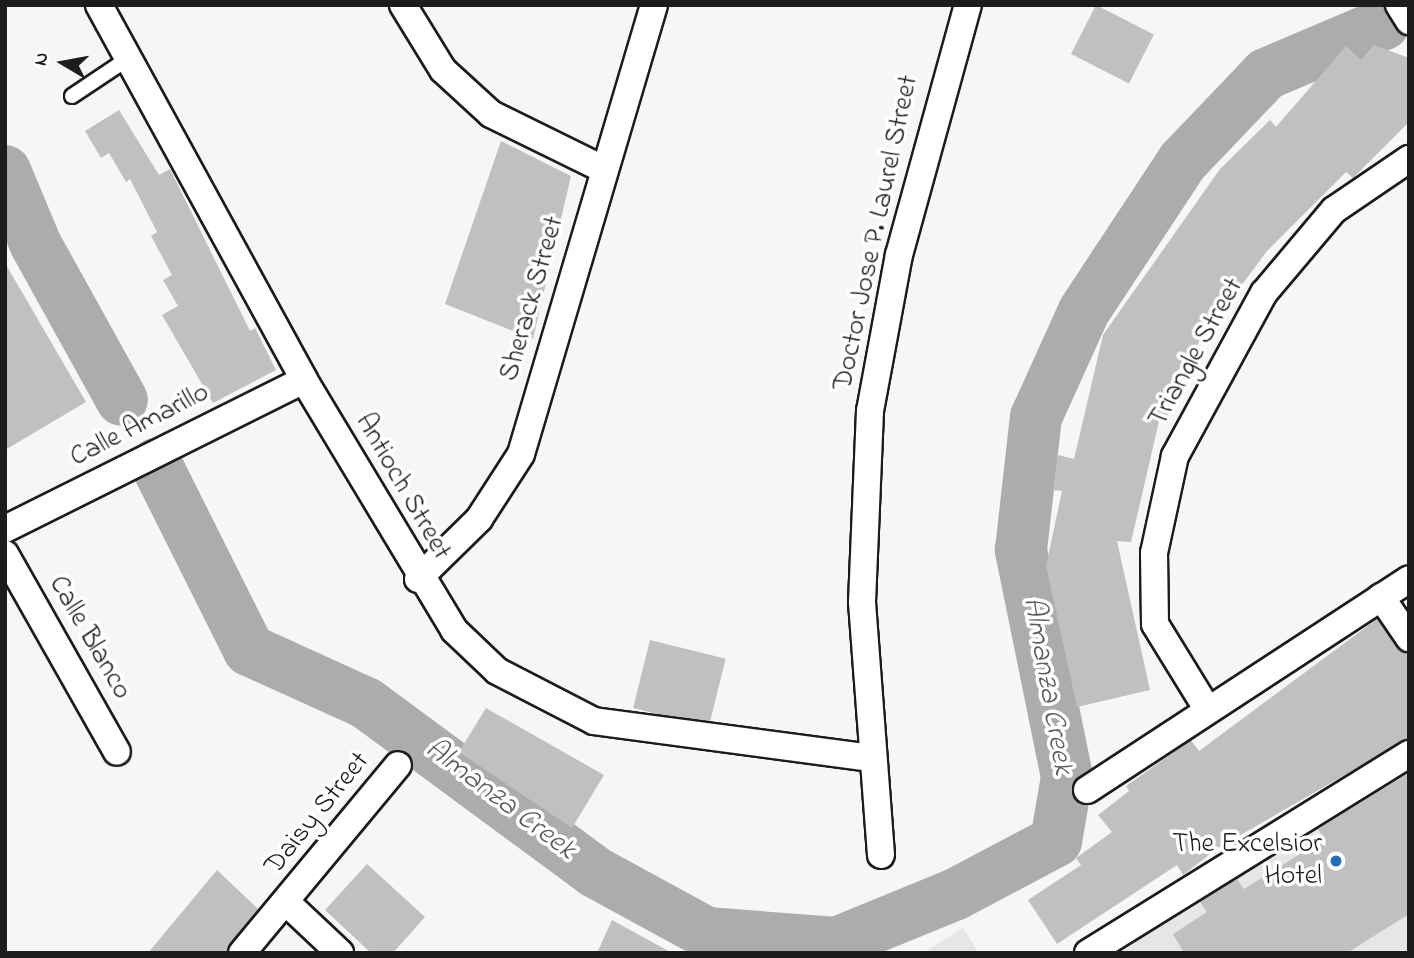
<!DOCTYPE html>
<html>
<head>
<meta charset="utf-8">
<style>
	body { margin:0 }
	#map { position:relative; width:1414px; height:958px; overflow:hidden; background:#f6f6f6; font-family:"Indie Flower",sans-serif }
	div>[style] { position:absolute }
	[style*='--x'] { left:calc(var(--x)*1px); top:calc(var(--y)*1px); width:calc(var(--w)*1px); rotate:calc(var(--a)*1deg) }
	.built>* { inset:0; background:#e6e6e6 }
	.river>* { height:52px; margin:-26px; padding:0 26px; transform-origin:26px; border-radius:26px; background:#acacac }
	.building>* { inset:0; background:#c0c0c0; transform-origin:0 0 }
	.roads { filter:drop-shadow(2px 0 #1c1c1c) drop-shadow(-2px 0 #1c1c1c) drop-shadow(0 2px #1c1c1c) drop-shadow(0 -2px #1c1c1c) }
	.service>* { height:14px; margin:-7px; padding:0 7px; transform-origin:7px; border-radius:7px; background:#fff }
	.minor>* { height:26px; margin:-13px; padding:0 13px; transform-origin:13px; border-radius:13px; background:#fff }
	.dots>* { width:19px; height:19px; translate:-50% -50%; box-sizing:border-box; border:4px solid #fff; border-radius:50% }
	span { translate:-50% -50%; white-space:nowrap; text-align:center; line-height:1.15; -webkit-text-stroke:7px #fff; paint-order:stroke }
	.street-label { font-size:28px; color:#1c1c1c }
	.poi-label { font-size:28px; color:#1c1c1c }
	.right { translate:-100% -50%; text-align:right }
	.water-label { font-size:30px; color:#5d5d5d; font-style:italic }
	.frame { position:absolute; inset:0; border:7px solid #1c1c1c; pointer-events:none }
	.north { position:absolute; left:28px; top:28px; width:70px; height:70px; -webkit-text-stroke:5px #fff; paint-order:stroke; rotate:280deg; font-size:19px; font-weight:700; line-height:28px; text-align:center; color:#1c1c1c }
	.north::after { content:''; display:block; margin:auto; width:24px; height:32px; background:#1c1c1c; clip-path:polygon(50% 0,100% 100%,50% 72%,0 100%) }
</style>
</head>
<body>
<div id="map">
	<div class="built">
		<div style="clip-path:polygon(1409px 769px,1409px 953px,1119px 953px)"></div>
		<div style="clip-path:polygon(963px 928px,979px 953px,923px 953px)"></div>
	</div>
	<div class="river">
		<div style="--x:5;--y:171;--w:80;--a:67.3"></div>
		<div style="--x:36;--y:245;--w:177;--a:61"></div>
		<div style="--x:156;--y:464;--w:208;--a:63.4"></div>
		<div style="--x:249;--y:650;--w:128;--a:24.4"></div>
		<div style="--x:366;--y:703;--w:285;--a:36.4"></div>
		<div style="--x:595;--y:872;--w:128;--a:28.6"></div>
		<div style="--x:707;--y:933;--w:129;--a:4.4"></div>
		<div style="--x:836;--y:943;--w:130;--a:-22.2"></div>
		<div style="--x:956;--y:894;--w:113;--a:-27.9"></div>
		<div style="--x:1056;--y:841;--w:65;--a:-80.2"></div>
		<div style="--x:1067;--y:777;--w:232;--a:-101.5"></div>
		<div style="--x:1021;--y:550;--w:134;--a:-83.6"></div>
		<div style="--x:1036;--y:417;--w:116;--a:-65.6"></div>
		<div style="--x:1084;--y:311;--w:180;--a:-56.6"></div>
		<div style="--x:1183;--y:161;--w:120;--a:-46.3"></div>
		<div style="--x:1266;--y:74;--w:128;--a:-23"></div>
	</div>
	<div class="building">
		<div style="left:1096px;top:5px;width:65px;height:55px;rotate:27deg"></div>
		<div style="clip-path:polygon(1374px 45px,1409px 58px,1409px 122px,1353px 178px,1346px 172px,1267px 251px,1172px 379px,1180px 382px,1166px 420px,1160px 417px,1131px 542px,1117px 541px,1150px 690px,1077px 707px,1046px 566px,1062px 491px,1053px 490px,1058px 455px,1074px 459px,1103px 335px,1220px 169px,1270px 120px,1276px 127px,1346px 46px,1361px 60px)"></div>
		<div style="clip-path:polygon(119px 110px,159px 175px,170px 169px,250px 331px,255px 328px,276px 370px,213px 403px,162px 315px,178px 306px,163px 280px,172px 275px,151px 236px,157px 232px,130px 179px,126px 182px,109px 153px,101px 158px,85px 131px)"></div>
		<div style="clip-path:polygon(501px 141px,571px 176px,533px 339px,445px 304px)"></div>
		<div style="clip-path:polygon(5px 263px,86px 402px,5px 450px)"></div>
		<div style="clip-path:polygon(1377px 619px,1409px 657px,1409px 738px,1218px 848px,1183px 875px,1177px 865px,1057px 944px,1028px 900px,1081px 865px,1076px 858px,1112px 832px,1098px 815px,1129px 791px,1126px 786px,1191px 740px,1199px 751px)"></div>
		<div style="left:650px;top:640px;width:78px;height:70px;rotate:14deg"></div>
		<div style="clip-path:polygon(486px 708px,604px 775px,572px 828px,459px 752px)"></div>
		<div style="clip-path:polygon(1409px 773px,1409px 914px,1347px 953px,1184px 953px,1173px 934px,1207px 912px,1200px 902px,1237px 879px,1244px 889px,1324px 839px,1318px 829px)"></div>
		<div style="clip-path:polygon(367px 864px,425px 917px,393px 953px,371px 953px,325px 910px)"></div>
		<div style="clip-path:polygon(217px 870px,258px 909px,227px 953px,148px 953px)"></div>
		<div style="clip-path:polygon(612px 920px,672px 953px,597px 953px)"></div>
	</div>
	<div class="roads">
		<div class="service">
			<div style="--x:72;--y:96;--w:65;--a:-33.7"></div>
		</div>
		<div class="minor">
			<div style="--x:99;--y:5;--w:427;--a:61.3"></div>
			<div style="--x:304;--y:380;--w:292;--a:59"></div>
			<div style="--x:454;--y:630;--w:59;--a:43.6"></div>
			<div style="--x:497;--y:671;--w:109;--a:27.3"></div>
			<div style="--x:594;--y:721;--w:280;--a:7.6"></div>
			<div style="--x:403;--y:5;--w:76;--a:58.4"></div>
			<div style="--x:443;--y:70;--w:65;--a:42.5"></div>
			<div style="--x:491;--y:114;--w:125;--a:26.2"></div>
			<div style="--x:1399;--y:5;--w:19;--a:58"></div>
			<div style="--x:5;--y:529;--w:334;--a:-26.5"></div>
			<div style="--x:5;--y:554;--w:227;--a:60.5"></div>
			<div style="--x:418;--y:579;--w:86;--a:-44.5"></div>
			<div style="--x:479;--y:519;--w:77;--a:-57.1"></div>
			<div style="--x:521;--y:454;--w:468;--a:-73.5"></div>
			<div style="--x:1381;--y:597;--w:50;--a:55.7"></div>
			<div style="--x:1206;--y:707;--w:97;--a:-121.6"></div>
			<div style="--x:1155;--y:624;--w:71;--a:-90.8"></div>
			<div style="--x:1154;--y:553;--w:99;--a:-77.8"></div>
			<div style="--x:1175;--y:456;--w:186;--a:-61.4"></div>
			<div style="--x:1264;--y:293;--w:109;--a:-49.9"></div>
			<div style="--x:1334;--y:210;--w:91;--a:-34.2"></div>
			<div style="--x:1087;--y:790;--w:385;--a:-33.2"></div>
			<div style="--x:881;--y:855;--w:254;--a:-94.3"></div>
			<div style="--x:862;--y:602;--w:191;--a:-87.6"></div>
			<div style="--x:870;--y:411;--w:159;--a:-79.5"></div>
			<div style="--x:899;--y:255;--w:259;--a:-74.6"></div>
			<div style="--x:287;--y:903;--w:73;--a:43.3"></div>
			<div style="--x:242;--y:953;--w:244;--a:-50.3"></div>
			<div style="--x:1088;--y:953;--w:378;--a:-31.8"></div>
		</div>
	</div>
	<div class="dots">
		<div style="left:1336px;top:861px;background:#1f6fb2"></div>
	</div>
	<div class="street-label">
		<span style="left:877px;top:233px;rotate:-78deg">Doctor Jose P. Laurel Street</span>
		<span style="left:533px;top:299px;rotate:-74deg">Sherack Street</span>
		<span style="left:1197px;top:353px;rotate:-61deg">Triangle Street</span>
		<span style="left:140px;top:426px;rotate:-27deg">Calle Amarillo</span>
		<span style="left:402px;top:487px;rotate:60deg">Antioch Street</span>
		<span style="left:89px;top:638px;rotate:60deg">Calle Blanco</span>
		<span style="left:318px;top:814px;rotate:-51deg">Daisy Street</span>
	</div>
	<div class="poi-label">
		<span class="right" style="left:1322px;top:861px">The Excelsior<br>Hotel</span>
	</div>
	<div class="water-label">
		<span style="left:1047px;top:686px;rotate:80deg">Almanza Creek</span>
		<span style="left:500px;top:800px;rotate:37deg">Almanza Creek</span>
	</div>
	<div class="frame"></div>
	<div class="north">N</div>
</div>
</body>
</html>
